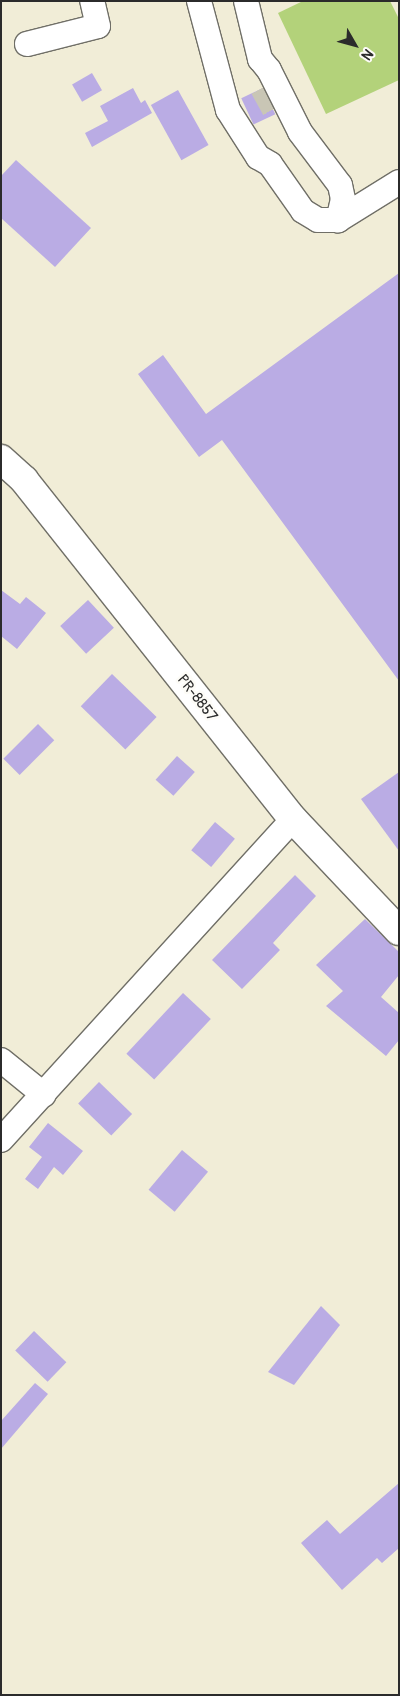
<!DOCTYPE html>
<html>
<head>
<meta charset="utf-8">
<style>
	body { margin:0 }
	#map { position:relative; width:400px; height:1696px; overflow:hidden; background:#f1edd7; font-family:Pangolin,sans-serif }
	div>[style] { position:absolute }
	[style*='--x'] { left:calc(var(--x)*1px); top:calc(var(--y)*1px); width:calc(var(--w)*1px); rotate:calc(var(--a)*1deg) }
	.green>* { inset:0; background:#b3d27a }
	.building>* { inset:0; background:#baace4; transform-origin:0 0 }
	.street-tunnel>* { height:24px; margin-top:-12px; transform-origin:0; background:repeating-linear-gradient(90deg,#c9c6b5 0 24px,transparent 0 36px) }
	.roads { filter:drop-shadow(1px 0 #706f67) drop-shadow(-1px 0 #706f67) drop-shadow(0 1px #706f67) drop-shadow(0 -1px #706f67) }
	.street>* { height:24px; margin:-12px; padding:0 12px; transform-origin:12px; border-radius:12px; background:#fff }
	.secondary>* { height:28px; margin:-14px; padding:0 14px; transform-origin:14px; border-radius:14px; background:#fff }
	span { translate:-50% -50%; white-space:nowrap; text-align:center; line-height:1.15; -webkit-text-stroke:5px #fdfcf7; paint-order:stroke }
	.street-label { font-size:15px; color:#2b2b2b }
	.frame { position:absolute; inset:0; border:2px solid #2b2b2b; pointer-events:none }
	.north { position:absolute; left:330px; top:20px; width:50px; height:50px; -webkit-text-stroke:4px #fdfcf7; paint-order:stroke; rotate:128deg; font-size:14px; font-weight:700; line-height:20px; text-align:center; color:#2b2b2b }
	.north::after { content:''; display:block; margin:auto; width:18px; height:22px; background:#2b2b2b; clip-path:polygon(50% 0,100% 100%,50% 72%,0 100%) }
</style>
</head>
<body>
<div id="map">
	<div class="green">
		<div style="clip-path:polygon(303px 1px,390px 1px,399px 19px,399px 80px,326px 114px,278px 13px)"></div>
	</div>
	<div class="building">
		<div style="left:92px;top:73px;width:20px;height:23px;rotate:60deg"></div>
		<div style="clip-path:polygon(133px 88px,141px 103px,145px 100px,152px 113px,92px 147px,85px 133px,108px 121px,100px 106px)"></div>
		<div style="left:263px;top:88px;width:29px;height:24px;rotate:65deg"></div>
		<div style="left:178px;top:90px;width:63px;height:31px;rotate:61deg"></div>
		<div style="clip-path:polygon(16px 160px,91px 228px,55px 267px,1px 218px,1px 176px)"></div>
		<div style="clip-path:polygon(399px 273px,399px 681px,222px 440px,199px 457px,138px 374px,163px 355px,206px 414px)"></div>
		<div style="clip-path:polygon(1px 590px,20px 604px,26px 597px,46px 613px,17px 649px,1px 636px)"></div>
		<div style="left:88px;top:600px;width:38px;height:38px;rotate:47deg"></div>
		<div style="left:112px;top:674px;width:62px;height:45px;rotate:44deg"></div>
		<div style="left:38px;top:724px;width:23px;height:49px;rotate:45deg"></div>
		<div style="left:177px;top:756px;width:24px;height:32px;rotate:42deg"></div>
		<div style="clip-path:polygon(399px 772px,399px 851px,361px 799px)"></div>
		<div style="left:215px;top:822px;width:26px;height:37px;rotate:40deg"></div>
		<div style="clip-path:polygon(295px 875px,316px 896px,273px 943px,280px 950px,242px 989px,212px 960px)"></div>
		<div style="clip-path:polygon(365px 919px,399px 952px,399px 975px,381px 997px,399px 1013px,399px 1040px,386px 1056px,326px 1006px,343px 991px,316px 965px)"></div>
		<div style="left:183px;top:993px;width:38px;height:83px;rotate:43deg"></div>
		<div style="left:99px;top:1082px;width:46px;height:30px;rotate:44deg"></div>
		<div style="clip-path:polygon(48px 1123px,83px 1151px,63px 1175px,54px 1167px,38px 1189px,25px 1179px,42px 1157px,29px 1147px)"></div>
		<div style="left:182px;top:1150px;width:34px;height:52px;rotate:40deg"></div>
		<div style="clip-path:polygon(321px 1306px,340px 1325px,294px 1385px,268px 1372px)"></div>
		<div style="left:34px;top:1331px;width:45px;height:27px;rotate:44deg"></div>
		<div style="clip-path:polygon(35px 1383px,48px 1394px,1px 1449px,1px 1421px)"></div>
		<div style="clip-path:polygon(399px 1483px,399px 1548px,382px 1563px,377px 1558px,342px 1590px,301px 1543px,327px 1520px,340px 1534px)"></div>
	</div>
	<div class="street-tunnel">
		<div style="--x:262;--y:88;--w:29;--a:61"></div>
	</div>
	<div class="roads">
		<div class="street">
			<div style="--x:199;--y:1;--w:113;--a:75.1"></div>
			<div style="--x:228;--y:110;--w:56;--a:57.4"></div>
			<div style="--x:258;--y:157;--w:14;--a:30"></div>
			<div style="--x:270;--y:164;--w:57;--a:54.9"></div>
			<div style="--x:303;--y:211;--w:17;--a:31"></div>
			<div style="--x:318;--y:220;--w:20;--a:0"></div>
			<div style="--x:246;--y:1;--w:60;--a:76.4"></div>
			<div style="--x:260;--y:59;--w:14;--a:51"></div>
			<div style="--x:269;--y:70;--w:69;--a:63.4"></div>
			<div style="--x:300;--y:132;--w:66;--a:53"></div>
			<div style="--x:340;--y:185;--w:14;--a:78"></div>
			<div style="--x:343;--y:199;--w:22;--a:103"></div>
			<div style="--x:27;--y:44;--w:73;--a:-14.2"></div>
			<div style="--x:98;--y:26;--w:26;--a:-103"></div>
			<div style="--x:338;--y:220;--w:72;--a:-31.9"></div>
			<div style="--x:1;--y:1060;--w:55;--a:39.1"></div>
			<div style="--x:1;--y:1140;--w:434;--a:-47.7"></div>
		</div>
		<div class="secondary">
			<div style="--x:1;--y:459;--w:31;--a:42"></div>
			<div style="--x:24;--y:480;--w:433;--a:51.6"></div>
			<div style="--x:293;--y:819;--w:154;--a:46.6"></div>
		</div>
	</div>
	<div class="street-label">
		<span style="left:197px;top:698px;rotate:52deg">PR-8857</span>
	</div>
	<div class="frame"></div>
	<div class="north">N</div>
</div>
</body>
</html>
